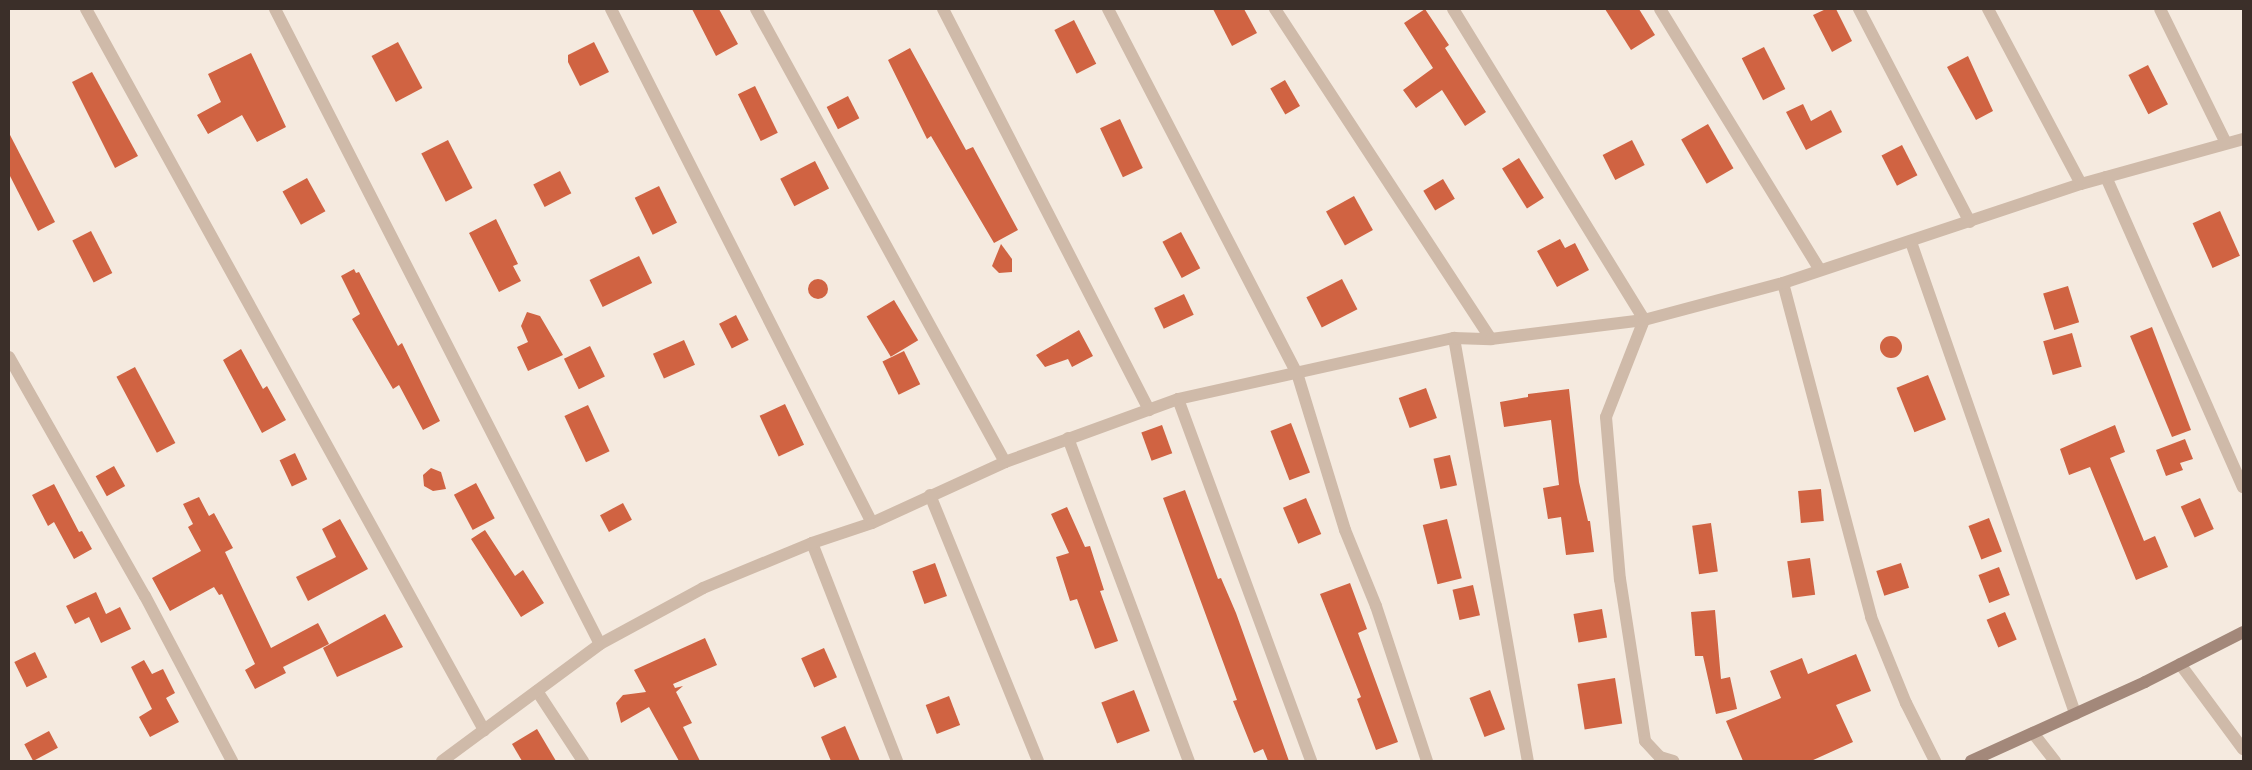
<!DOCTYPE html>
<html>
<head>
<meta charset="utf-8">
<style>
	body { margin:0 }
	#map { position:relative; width:2252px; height:770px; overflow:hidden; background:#f5eadf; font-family:Barlow,sans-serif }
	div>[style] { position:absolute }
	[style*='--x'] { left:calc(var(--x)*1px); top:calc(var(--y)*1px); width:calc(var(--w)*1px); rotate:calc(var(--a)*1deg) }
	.building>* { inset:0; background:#d06342; transform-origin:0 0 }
	.round { border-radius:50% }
	.street>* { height:12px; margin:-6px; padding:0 6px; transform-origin:6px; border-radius:6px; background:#cfbaa9 }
	.secondary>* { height:12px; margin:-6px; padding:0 6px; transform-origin:6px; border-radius:6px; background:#a3887a }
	span { translate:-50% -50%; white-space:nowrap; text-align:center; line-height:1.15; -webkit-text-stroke:4.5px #fcf4ec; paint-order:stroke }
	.frame { position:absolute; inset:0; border:10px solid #3b2f29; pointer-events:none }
</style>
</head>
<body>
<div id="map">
	<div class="building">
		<div style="clip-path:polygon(692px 9px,719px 9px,738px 44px,716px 56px)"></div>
		<div style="clip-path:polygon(1213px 9px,1244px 9px,1257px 33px,1232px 46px)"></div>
		<div style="clip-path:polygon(1425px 9px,1449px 45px,1445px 48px,1486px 112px,1465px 126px,1442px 90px,1416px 108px,1403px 90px,1433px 68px,1404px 23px)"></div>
		<div style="clip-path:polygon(1605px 9px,1639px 9px,1655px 35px,1631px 50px)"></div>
		<div style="clip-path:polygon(1826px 9px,1836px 9px,1852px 41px,1832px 52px,1813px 15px)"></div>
		<div style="left:1074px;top:20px;width:49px;height:22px;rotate:63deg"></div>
		<div style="left:398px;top:42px;width:52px;height:30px;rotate:62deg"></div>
		<div style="clip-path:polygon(594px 42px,609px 72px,580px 86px,568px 62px,568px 55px)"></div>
		<div style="left:1764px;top:47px;width:47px;height:25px;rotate:63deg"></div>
		<div style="clip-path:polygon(910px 48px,966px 150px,973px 147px,1018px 230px,994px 243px,931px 136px,927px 139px,888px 60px)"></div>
		<div style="clip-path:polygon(251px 53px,286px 127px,257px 142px,242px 115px,208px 134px,197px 115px,221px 102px,208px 74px)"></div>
		<div style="clip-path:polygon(1968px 56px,1993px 111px,1976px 120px,1947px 67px)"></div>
		<div style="left:2148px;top:65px;width:44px;height:22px;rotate:63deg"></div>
		<div style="clip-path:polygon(92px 72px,138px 156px,115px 168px,72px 82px)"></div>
		<div style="left:1285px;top:80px;width:30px;height:17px;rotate:60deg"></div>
		<div style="left:755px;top:86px;width:52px;height:19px;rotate:64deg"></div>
		<div style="left:848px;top:96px;width:25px;height:24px;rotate:63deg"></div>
		<div style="clip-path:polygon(1803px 104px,1811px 121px,1831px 110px,1842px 132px,1806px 150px,1786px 112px)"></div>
		<div style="left:1120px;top:119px;width:54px;height:22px;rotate:65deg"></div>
		<div style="left:1708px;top:124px;width:51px;height:31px;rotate:60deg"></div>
		<div style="clip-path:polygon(9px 133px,55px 222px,38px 231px,9px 174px)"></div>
		<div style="left:448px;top:140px;width:54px;height:30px;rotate:63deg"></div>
		<div style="left:1632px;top:140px;width:28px;height:33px;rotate:63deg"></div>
		<div style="left:1902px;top:145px;width:34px;height:23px;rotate:63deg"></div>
		<div style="left:1519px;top:158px;width:47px;height:20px;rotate:58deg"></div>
		<div style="left:815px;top:161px;width:31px;height:39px;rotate:63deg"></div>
		<div style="left:560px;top:171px;width:25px;height:30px;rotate:63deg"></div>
		<div style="left:307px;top:178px;width:38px;height:28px;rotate:61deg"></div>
		<div style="left:1443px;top:179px;width:23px;height:23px;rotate:59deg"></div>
		<div style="left:659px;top:186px;width:41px;height:27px;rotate:64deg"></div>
		<div style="left:1354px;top:196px;width:39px;height:32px;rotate:61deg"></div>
		<div style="left:2220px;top:211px;width:49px;height:30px;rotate:66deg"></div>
		<div style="clip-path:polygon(496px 219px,518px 264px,513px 266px,521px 281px,499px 292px,469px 233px)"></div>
		<div style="left:91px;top:231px;width:47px;height:21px;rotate:63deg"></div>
		<div style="left:1181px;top:232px;width:41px;height:21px;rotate:62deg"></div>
		<div style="clip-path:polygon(1560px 239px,1565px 248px,1575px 243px,1589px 270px,1557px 287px,1537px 251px)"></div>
		<div style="clip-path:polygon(1001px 244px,1012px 259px,1012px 272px,999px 273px,992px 266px)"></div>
		<div style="left:639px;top:256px;width:30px;height:55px;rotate:64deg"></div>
		<div style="clip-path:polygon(354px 269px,356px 273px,359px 272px,398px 346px,402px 343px,440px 421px,423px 430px,399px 385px,393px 389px,352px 319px,360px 314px,341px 276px)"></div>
		<div class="round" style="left:808px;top:279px;width:20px;height:20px"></div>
		<div style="left:1342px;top:279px;width:34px;height:40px;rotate:63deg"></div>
		<div style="left:2068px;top:286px;width:38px;height:26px;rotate:73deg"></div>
		<div style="left:1184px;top:294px;width:23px;height:33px;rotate:65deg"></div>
		<div style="left:894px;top:300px;width:47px;height:32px;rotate:59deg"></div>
		<div style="clip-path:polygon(527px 312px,540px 316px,563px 355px,528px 371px,517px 347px,528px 342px,521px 326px)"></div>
		<div style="left:736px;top:315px;width:28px;height:19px;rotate:63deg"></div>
		<div style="clip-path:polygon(2152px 327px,2191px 430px,2172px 437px,2130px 336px)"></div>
		<div style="clip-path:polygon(1079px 330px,1093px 356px,1072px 367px,1068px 359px,1045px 367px,1036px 355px)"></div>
		<div style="left:2072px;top:333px;width:35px;height:30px;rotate:74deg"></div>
		<div class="round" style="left:1880px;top:336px;width:22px;height:22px"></div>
		<div style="left:684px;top:340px;width:27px;height:34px;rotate:66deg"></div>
		<div style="left:590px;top:346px;width:34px;height:29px;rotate:64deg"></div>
		<div style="clip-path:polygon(241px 349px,263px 389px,267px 386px,286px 420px,262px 433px,223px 360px)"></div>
		<div style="left:904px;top:351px;width:37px;height:24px;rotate:64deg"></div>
		<div style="left:135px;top:367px;width:86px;height:21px;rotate:62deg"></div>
		<div style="left:1928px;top:375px;width:48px;height:34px;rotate:68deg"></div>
		<div style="left:1426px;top:388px;width:32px;height:29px;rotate:70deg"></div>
		<div style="clip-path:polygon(1569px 389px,1579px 482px,1588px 521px,1590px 521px,1594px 552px,1566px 555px,1561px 517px,1548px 519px,1543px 488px,1559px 485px,1551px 420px,1504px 427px,1500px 402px,1528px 397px,1528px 394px)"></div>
		<div style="left:785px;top:404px;width:45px;height:28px;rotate:65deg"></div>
		<div style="left:588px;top:405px;width:51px;height:26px;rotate:65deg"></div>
		<div style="left:1291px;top:423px;width:53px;height:22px;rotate:69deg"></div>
		<div style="left:1162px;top:425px;width:30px;height:22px;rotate:70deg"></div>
		<div style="clip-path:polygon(2115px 425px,2125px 452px,2110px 458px,2144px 541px,2155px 536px,2168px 567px,2136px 580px,2090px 467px,2069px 475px,2060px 449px)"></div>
		<div style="clip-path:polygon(2185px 439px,2193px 459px,2180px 463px,2183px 470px,2166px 476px,2156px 450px)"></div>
		<div style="left:295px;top:453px;width:29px;height:17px;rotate:65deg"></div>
		<div style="left:1450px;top:455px;width:31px;height:17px;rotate:77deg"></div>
		<div style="left:114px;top:466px;width:23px;height:21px;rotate:61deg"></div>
		<div style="clip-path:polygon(431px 468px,441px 472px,446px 489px,433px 491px,424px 486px,423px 475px)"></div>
		<div style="left:476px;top:483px;width:40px;height:25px;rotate:62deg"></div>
		<div style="clip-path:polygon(54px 484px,79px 532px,82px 531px,92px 549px,74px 559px,54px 522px,48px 526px,32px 495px)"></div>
		<div style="left:1821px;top:489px;width:32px;height:23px;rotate:85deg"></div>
		<div style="clip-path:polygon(1185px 490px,1218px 579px,1221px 578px,1236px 613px,1289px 761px,1268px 761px,1263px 749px,1254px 753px,1233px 701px,1237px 700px,1163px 498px)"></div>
		<div style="clip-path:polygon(199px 497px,209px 516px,214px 513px,233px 548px,225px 552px,271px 648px,318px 623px,329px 644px,283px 667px,286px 673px,255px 689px,245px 670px,255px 664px,222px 594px,219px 595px,214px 587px,170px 611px,152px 578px,201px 551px,188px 527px,193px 524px,183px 504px)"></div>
		<div style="left:1306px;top:498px;width:39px;height:25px;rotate:67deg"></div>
		<div style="left:2200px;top:498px;width:34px;height:21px;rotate:66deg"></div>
		<div style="left:623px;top:503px;width:19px;height:26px;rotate:62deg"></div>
		<div style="clip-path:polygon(1067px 507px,1085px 547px,1090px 546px,1104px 590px,1100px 591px,1118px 641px,1095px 649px,1077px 599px,1070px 601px,1056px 557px,1069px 553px,1051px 514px)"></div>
		<div style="left:1989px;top:518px;width:36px;height:22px;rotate:69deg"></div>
		<div style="clip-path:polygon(340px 519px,368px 569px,308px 601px,296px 577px,336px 557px,322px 529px)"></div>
		<div style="left:1447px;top:519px;width:61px;height:25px;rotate:76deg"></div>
		<div style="left:1711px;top:523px;width:49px;height:19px;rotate:82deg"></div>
		<div style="clip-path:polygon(485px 530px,515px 576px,523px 570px,544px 603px,521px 617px,471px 539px)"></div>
		<div style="left:1810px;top:558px;width:37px;height:23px;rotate:82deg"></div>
		<div style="left:935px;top:563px;width:35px;height:24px;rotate:70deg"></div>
		<div style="left:1901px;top:563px;width:26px;height:26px;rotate:72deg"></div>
		<div style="left:1999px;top:567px;width:30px;height:22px;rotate:69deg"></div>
		<div style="clip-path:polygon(1350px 583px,1367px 629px,1358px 633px,1398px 742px,1376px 750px,1357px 699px,1361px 697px,1320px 594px)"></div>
		<div style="left:1473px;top:585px;width:31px;height:21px;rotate:77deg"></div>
		<div style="clip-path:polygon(96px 592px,106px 614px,120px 607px,131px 629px,101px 643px,89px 617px,75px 624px,66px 606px)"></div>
		<div style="left:1602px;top:609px;width:29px;height:29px;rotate:80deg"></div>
		<div style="clip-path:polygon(1715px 610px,1721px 679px,1730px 677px,1737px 709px,1716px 714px,1703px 656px,1695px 656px,1691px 612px)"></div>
		<div style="left:2005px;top:612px;width:30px;height:20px;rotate:67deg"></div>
		<div style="clip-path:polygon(385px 614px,403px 647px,337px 677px,323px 648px)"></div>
		<div style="clip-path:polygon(705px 638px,717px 665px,673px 684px,675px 688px,683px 686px,676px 692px,692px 723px,683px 727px,700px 761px,679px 761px,649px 707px,621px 723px,616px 703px,623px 695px,646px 692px,634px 670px)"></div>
		<div style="left:824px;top:648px;width:32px;height:25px;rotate:66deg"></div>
		<div style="left:35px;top:652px;width:28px;height:23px;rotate:64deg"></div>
		<div style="clip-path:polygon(1856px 654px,1871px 691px,1836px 705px,1853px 742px,1811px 761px,1743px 761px,1726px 721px,1781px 698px,1770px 671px,1802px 658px,1808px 674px)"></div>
		<div style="clip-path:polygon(144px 660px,152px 674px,163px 669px,175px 693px,166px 698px,179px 722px,150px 737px,139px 717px,152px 709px,131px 667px)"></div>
		<div style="left:1615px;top:678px;width:46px;height:38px;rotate:81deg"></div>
		<div style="left:1134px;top:690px;width:44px;height:35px;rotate:69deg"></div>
		<div style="left:1490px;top:690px;width:42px;height:22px;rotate:69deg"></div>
		<div style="left:949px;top:696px;width:31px;height:25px;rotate:69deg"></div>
		<div style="clip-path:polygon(845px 726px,860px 761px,831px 761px,821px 737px)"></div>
		<div style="clip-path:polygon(537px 729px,556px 761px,522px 761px,512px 744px)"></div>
		<div style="left:49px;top:731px;width:19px;height:28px;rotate:62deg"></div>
	</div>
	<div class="street">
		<div style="--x:86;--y:9;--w:824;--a:61.1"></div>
		<div style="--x:275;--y:9;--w:713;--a:62.9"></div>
		<div style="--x:611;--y:9;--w:576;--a:63.08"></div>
		<div style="--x:756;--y:9;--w:517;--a:61.2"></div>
		<div style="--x:943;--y:9;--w:451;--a:62.8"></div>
		<div style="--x:1108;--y:9;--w:410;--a:62.6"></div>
		<div style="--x:1297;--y:373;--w:164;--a:73"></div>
		<div style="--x:1345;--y:530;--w:82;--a:67.8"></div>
		<div style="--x:1376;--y:606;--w:163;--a:71.8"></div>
		<div style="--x:1275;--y:9;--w:394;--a:56.8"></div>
		<div style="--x:1453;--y:9;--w:365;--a:58.4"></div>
		<div style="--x:1644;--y:320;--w:104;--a:111.4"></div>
		<div style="--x:1606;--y:417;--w:163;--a:85.1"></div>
		<div style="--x:1620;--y:579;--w:164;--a:81.2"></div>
		<div style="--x:1645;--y:741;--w:22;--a:47"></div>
		<div style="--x:1660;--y:757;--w:14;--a:17"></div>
		<div style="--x:1660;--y:9;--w:306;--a:58.5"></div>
		<div style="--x:1859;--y:9;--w:240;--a:62.5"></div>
		<div style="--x:1988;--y:9;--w:198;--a:62"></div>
		<div style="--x:2160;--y:9;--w:149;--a:63.8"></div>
		<div style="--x:2106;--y:177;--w:339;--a:66.2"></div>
		<div style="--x:1911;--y:242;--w:500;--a:70.8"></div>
		<div style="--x:1783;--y:283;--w:345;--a:75.2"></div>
		<div style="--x:1871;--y:617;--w:93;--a:67.9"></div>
		<div style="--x:1906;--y:703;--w:65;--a:63.4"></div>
		<div style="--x:1454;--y:338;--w:429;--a:80.1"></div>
		<div style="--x:9;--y:357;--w:275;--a:60.4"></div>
		<div style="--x:145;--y:596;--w:187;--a:62.2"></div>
		<div style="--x:1178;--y:399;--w:386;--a:69.8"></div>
		<div style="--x:1068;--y:438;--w:345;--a:69.5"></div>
		<div style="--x:930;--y:495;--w:287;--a:67.9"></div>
		<div style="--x:812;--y:543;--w:234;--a:68.7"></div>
		<div style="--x:2180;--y:664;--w:106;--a:53.5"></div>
		<div style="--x:537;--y:691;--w:84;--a:56.7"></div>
		<div style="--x:2033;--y:733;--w:36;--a:52"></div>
		<div style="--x:442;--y:761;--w:197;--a:-36.5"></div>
		<div style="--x:600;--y:644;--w:117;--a:-28.5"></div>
		<div style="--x:703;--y:588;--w:118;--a:-22.4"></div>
		<div style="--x:812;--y:543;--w:63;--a:-18.4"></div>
		<div style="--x:872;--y:523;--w:146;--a:-24.6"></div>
		<div style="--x:1005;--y:462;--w:184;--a:-20"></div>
		<div style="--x:1178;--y:399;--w:283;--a:-12.5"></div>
		<div style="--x:1454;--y:338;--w:37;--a:2"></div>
		<div style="--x:1491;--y:339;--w:154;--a:-7.1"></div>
		<div style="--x:1644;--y:320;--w:144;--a:-14.9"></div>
		<div style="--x:1783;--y:283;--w:314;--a:-18.4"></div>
		<div style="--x:2081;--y:184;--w:168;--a:-15.5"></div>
	</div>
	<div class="secondary">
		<div style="--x:1971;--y:761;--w:191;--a:-24.4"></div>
		<div style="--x:2145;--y:682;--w:110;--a:-27"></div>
	</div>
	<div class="frame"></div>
</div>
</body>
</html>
